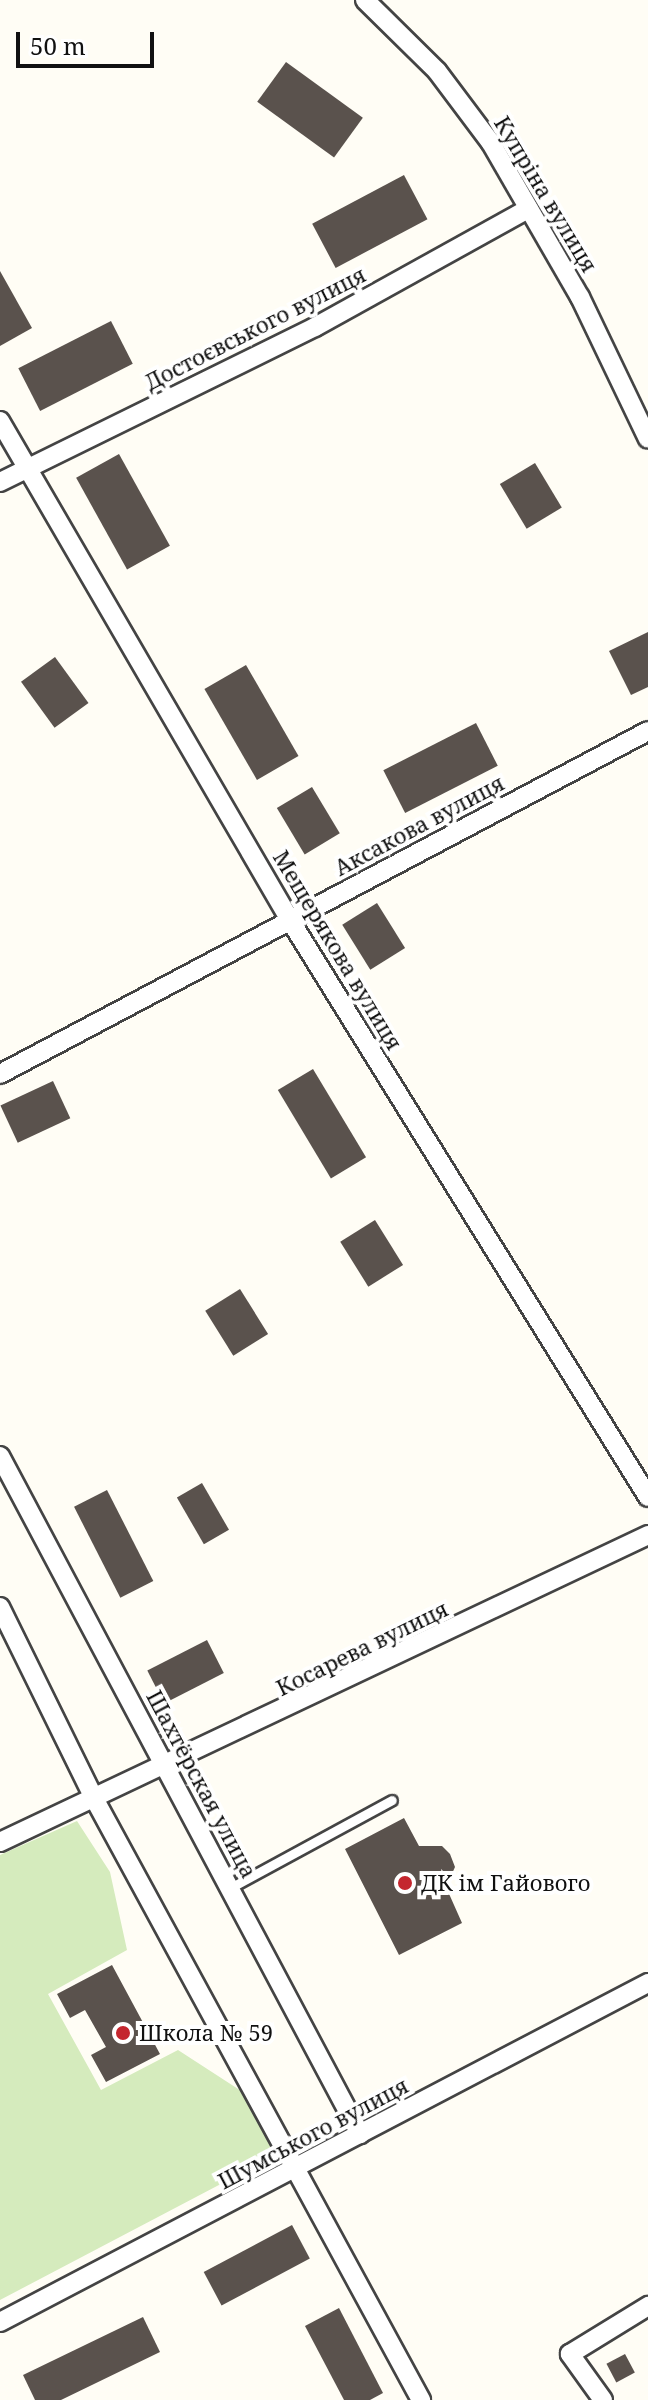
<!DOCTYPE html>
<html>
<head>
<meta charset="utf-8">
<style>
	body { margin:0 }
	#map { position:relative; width:648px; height:2400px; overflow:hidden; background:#fffdf5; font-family:"Noto Serif",serif }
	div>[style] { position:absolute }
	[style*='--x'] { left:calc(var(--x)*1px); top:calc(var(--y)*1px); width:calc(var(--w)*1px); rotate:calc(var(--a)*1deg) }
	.green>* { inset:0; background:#d5ebbd }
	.building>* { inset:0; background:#5a524d; transform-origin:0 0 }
	.roads { filter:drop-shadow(2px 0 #444) drop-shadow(-2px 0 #444) drop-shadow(0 2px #444) drop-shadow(0 -2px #444) }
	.service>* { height:9px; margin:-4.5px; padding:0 4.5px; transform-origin:4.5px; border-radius:4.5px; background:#fff }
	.minor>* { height:18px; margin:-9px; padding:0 9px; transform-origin:9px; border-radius:9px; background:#fff }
	.dots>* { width:22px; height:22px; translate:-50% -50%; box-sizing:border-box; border:4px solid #fff; border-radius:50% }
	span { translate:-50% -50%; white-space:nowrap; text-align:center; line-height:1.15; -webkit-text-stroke:8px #fff; paint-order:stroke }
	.street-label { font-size:22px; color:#111 }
	.poi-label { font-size:22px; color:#111 }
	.left { translate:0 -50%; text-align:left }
	.scale { position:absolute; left:16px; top:32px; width:138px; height:36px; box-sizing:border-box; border:4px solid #111; border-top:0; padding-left:10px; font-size:24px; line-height:28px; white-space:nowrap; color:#111; -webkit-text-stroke:6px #fff; paint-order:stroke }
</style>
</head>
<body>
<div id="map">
	<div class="green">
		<div style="clip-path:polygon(77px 1821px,110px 1872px,127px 1950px,48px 1994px,101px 2090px,178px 2050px,252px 2098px,278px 2154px,0 2300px,0 1855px)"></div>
	</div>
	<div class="building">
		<div style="left:286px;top:62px;width:95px;height:49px;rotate:36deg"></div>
		<div style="left:404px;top:175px;width:50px;height:104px;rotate:62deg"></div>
		<div style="clip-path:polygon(0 271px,32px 328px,0 346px)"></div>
		<div style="left:111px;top:321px;width:48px;height:104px;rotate:63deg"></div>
		<div style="left:119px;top:454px;width:105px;height:49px;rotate:61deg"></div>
		<div style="left:535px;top:463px;width:52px;height:41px;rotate:59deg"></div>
		<div style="clip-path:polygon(648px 632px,648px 687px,631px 695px,609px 651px)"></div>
		<div style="left:55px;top:657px;width:57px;height:42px;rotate:54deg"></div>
		<div style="left:246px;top:665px;width:105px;height:48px;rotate:60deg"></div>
		<div style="left:476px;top:723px;width:48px;height:104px;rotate:63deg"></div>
		<div style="left:312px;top:787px;width:54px;height:41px;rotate:59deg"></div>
		<div style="left:377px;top:903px;width:53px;height:41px;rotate:58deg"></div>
		<div style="left:313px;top:1069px;width:103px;height:41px;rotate:59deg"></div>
		<div style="left:53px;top:1081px;width:41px;height:58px;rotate:65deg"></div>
		<div style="left:375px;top:1220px;width:53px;height:41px;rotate:58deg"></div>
		<div style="left:240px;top:1289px;width:53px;height:41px;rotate:58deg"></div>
		<div style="left:202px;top:1483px;width:54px;height:29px;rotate:60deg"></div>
		<div style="left:107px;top:1490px;width:102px;height:37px;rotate:63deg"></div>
		<div style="left:207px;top:1640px;width:37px;height:67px;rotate:63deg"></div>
		<div style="clip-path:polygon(404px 1818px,419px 1846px,442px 1846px,450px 1854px,455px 1867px,446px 1887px,462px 1923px,399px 1955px,345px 1849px)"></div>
		<div style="clip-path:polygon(112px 1965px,160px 2054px,106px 2082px,91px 2055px,106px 2047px,85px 2010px,70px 2018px,57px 1994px)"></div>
		<div style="left:292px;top:2225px;width:38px;height:100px;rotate:62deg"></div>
		<div style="clip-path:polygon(339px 2308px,383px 2393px,370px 2400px,344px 2400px,305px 2326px)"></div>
		<div style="clip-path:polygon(143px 2317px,160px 2352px,61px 2400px,35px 2400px,23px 2375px)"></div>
		<div style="left:625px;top:2354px;width:21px;height:21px;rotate:62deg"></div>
	</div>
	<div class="roads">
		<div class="service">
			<div style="--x:230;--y:1888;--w:184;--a:-28.5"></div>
		</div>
		<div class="minor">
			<div style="--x:365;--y:0;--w:101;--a:44.6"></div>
			<div style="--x:437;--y:71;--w:90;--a:53.1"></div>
			<div style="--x:491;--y:143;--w:178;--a:60"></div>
			<div style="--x:580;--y:297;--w:157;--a:64.4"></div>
			<div style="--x:0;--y:421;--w:577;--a:59.84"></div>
			<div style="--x:290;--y:920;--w:679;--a:58.18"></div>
			<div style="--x:0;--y:482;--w:351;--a:-26.2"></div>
			<div style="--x:315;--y:327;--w:244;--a:-29"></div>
			<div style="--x:0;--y:1074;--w:733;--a:-27.89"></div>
			<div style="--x:0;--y:1456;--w:768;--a:62.03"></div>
			<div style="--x:0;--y:1607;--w:215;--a:63.8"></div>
			<div style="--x:95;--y:1800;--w:683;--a:61.48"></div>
			<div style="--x:0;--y:1842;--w:717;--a:-25.35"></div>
			<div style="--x:0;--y:2322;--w:731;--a:-27.62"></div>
			<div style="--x:603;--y:2400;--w:57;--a:-125.7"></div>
			<div style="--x:570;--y:2354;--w:92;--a:-31.6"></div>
		</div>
	</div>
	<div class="dots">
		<div style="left:405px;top:1883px;background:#c4262e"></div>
		<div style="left:123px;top:2033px;background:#c4262e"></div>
	</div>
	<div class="street-label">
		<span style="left:546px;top:194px;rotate:59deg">Купріна вулиця</span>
		<span style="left:255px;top:328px;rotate:-27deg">Достоєвського вулиця</span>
		<span style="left:419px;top:825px;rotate:-28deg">Аксакова вулиця</span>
		<span style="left:338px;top:950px;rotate:59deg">Мещерякова вулиця</span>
		<span style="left:362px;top:1648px;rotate:-26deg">Косарева вулиця</span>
		<span style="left:202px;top:1784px;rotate:62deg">Шахтёрская улица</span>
		<span style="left:313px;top:2133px;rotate:-28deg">Шумського вулиця</span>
	</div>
	<div class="poi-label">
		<span class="left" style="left:421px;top:1883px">ДК ім Гайового</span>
		<span class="left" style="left:139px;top:2033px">Школа № 59</span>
	</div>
	<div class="scale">50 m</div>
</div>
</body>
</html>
